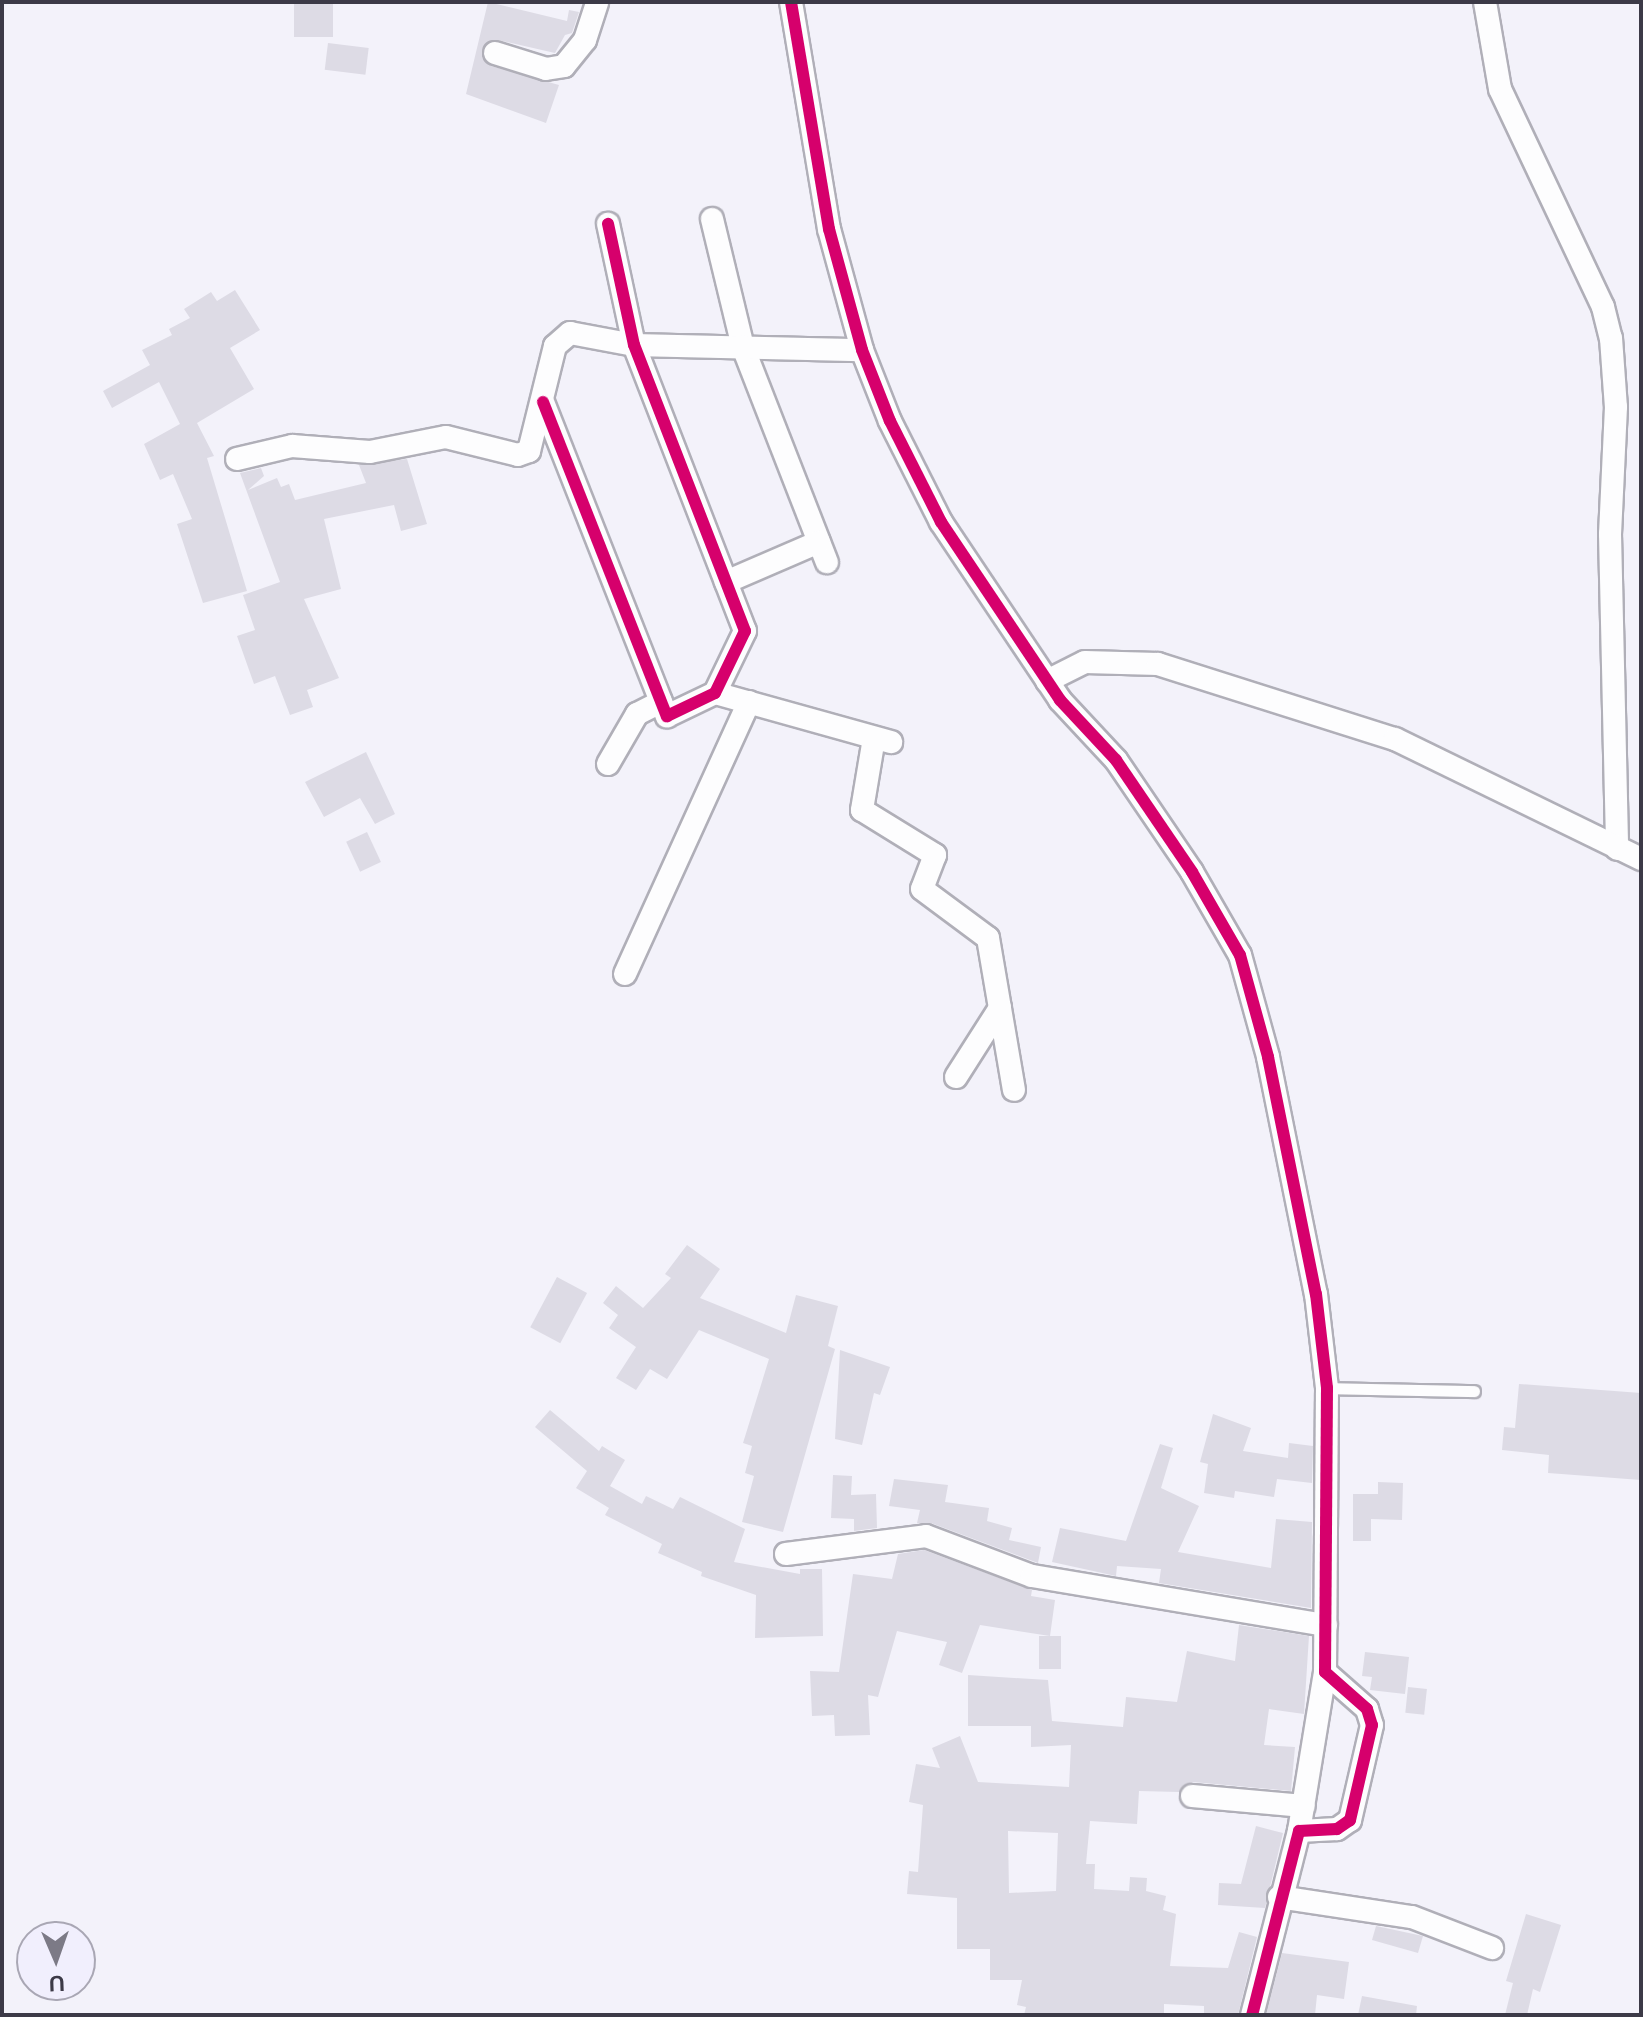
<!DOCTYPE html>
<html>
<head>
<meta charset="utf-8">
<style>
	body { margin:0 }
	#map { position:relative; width:1643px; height:2017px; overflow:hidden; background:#f3f2fa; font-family:Arial,sans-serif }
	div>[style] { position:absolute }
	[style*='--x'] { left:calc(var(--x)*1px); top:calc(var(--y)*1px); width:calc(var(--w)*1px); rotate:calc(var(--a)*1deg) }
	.building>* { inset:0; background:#dddbe5; transform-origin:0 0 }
	.roads { filter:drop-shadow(2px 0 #b0afb8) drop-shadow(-2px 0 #b0afb8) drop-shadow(0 2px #b0afb8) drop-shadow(0 -2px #b0afb8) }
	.service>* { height:11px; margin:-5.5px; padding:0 5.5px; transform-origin:5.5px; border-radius:5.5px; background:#fdfdfe }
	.minor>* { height:22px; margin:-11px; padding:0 11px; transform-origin:11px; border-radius:11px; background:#fdfdfe }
	.cycleway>* { height:12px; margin:-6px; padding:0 6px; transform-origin:6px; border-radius:6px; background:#d6006c }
	span { translate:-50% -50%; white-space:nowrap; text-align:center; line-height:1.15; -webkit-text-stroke:8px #f1effd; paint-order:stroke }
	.frame { position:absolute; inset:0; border:4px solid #3c3a47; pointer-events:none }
	.north { position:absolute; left:16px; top:1921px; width:80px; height:80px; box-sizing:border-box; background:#f1effd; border:2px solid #a9a7b4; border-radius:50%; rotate:178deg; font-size:22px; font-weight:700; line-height:32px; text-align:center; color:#3c3a47 }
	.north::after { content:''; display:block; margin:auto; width:28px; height:36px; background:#7c7a86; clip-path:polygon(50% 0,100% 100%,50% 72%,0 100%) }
</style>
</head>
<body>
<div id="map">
	<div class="building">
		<div style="left:294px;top:2px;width:39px;height:35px"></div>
		<div style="clip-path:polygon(488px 2px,567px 21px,569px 10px,579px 12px,572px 33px,565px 35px,555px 53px,498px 40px,482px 50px,491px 66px,559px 85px,546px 123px,466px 94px)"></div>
		<div style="left:328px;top:43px;width:41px;height:27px;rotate:7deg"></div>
		<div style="clip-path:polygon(235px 290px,260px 330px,230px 348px,254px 389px,197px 423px,214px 456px,207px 458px,247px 591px,203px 603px,177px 524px,192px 519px,173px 474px,160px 480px,144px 444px,180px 424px,159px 382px,112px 408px,103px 391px,150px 365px,142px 350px,172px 335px,169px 329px,190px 318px,184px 309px,211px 292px,217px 301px)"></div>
		<div style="clip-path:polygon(407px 459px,427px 524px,401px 531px,394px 505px,324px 519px,341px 589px,304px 599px,339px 678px,307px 690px,313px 707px,290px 715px,275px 676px,254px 684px,237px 636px,255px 630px,243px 595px,280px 582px,240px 473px,261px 468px,264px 476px,248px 490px,277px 478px,281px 487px,289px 484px,295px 500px,366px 483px,359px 465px)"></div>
		<div style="clip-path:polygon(366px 752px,395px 814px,375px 824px,360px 798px,324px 817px,305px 782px)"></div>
		<div style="left:367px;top:832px;width:33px;height:23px;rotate:65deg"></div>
		<div style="clip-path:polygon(687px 1245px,720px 1269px,700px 1298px,786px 1333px,796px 1295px,838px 1306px,828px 1346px,835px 1349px,783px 1532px,742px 1522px,754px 1476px,745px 1473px,752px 1446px,743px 1443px,769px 1359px,699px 1330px,667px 1379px,650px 1369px,636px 1390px,616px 1378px,636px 1347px,609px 1328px,618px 1315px,603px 1303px,616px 1286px,643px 1308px,671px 1278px,665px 1274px)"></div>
		<div style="left:557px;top:1277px;width:34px;height:57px;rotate:28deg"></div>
		<div style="clip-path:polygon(840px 1350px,890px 1367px,880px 1395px,874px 1393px,862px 1445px,835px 1439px)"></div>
		<div style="clip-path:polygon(1519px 1384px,1641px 1393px,1641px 1480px,1548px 1473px,1549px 1455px,1502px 1450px,1504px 1427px,1515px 1428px)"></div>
		<div style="clip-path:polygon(550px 1410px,599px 1451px,602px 1446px,625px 1460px,610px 1486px,642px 1504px,646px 1496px,673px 1509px,680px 1497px,745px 1529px,734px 1562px,800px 1574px,800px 1569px,822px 1569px,823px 1636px,755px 1638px,756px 1595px,701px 1576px,702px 1572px,658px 1553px,662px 1544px,605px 1515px,609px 1508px,576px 1488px,587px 1471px,535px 1427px)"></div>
		<div style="clip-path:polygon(1213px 1414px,1251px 1428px,1243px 1451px,1288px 1458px,1289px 1443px,1313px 1446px,1312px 1483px,1277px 1479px,1274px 1497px,1235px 1491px,1234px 1498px,1204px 1493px,1208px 1464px,1200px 1462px)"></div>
		<div style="clip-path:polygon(1160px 1444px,1173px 1448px,1161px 1488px,1199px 1506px,1178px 1552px,1271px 1568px,1276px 1519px,1312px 1522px,1311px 1608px,1159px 1583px,1161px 1569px,1117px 1566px,1116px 1576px,1052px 1562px,1060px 1528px,1126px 1541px)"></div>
		<div style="clip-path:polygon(833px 1475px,852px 1476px,851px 1495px,876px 1494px,877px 1528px,854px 1531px,854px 1519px,831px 1518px)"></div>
		<div style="clip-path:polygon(894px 1479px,948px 1485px,945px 1502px,989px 1508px,987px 1521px,1012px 1528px,1009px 1540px,1041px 1547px,1038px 1563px,931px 1523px,917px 1523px,920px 1510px,889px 1506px)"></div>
		<div style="clip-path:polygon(1378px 1482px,1403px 1483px,1402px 1520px,1371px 1519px,1371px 1541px,1353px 1541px,1353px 1494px,1378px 1494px)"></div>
		<div style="clip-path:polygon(924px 1550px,1032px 1590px,1031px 1596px,1055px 1600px,1050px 1636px,980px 1625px,962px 1673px,939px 1665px,947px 1642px,897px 1631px,878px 1697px,868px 1695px,870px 1735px,835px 1736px,834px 1715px,812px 1716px,810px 1671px,839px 1672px,853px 1574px,892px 1579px,898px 1554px)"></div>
		<div style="clip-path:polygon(evenodd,1239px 1625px,1309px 1636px,1304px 1714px,1269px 1709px,1264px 1745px,1295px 1747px,1291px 1791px,1193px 1782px,1179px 1792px,1139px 1791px,1137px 1824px,1090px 1821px,1086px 1864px,1095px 1864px,1094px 1889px,1129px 1891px,1130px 1877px,1147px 1878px,1146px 1891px,1166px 1896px,1163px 1910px,1176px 1914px,1170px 1966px,1228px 1968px,1239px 1932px,1257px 1937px,1238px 2015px,1204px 2015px,1204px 2006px,1164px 2004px,1164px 2015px,1024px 2015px,1026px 2007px,1017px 2005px,1022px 1980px,990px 1980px,990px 1949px,957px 1949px,957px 1898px,907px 1894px,909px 1871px,918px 1872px,923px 1805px,909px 1802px,916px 1764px,940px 1768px,932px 1748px,960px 1736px,978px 1782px,1069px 1787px,1071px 1745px,1031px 1747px,1031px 1726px,968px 1726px,968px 1675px,1048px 1680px,1052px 1721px,1123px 1727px,1126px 1697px,1177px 1702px,1187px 1651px,1235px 1661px,1239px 1625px,1008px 1831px,1058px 1833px,1056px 1891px,1009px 1893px,1008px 1831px)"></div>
		<div style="left:1039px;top:1636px;width:22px;height:33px"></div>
		<div style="clip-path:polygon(1365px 1652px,1409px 1657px,1405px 1694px,1370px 1690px,1372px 1677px,1362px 1676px)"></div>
		<div style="left:1408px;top:1687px;width:19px;height:26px;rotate:6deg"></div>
		<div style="clip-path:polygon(1256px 1826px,1283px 1833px,1265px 1908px,1218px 1905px,1219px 1883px,1241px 1884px)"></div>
		<div style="clip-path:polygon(1526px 1914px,1561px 1925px,1540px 1992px,1533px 1989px,1527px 2015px,1505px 2015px,1513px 1983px,1506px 1981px)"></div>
		<div style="clip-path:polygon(1376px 1926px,1423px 1936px,1418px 1953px,1372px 1940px)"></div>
		<div style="clip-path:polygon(1282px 1953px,1349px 1962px,1344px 1999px,1317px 1995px,1315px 2015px,1266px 2015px)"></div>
		<div style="clip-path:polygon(1362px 1996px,1417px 2006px,1416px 2015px,1358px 2015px)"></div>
	</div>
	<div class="roads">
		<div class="service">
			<div style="--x:1327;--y:1388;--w:147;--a:1.2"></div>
		</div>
		<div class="minor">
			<div style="--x:791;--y:2;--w:230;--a:80.5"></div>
			<div style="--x:829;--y:229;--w:125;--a:74.7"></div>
			<div style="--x:862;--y:350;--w:76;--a:68.5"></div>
			<div style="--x:890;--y:421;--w:113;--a:63.2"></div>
			<div style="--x:941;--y:522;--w:214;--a:56.2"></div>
			<div style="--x:1060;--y:700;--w:82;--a:47"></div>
			<div style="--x:1116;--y:760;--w:135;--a:55.8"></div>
			<div style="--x:1192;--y:872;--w:96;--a:60"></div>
			<div style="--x:1240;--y:955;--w:106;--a:74.6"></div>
			<div style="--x:1268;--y:1057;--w:242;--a:78.6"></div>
			<div style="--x:1316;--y:1294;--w:95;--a:83.3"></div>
			<div style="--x:1327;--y:1388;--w:284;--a:90.4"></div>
			<div style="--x:1325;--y:1672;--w:56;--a:41.4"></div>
			<div style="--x:1367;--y:1709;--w:17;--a:73"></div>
			<div style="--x:1372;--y:1725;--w:98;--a:103"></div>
			<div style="--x:1350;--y:1820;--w:16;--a:145"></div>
			<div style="--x:1337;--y:1829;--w:38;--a:177"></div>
			<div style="--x:1299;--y:1831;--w:190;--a:104.3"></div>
			<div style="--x:1485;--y:2;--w:88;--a:80.2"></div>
			<div style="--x:1500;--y:89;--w:241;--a:64.7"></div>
			<div style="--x:1603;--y:307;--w:32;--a:76"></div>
			<div style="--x:1611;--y:338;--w:69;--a:85.9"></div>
			<div style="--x:1616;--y:407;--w:127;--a:92.7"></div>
			<div style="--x:1610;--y:534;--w:315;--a:88.7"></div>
			<div style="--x:495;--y:53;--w:53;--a:17.4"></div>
			<div style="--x:546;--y:69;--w:18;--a:-9"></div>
			<div style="--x:564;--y:66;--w:33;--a:-51"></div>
			<div style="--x:585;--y:40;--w:40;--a:-72"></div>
			<div style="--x:712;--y:219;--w:132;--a:76.4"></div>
			<div style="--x:743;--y:347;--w:231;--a:68.7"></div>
			<div style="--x:543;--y:402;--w:338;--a:68.5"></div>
			<div style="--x:667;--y:716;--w:53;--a:-25.6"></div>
			<div style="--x:715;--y:693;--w:69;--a:-64.2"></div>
			<div style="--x:745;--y:631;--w:307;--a:-111.2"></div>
			<div style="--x:634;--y:345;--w:124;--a:-102.1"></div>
			<div style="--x:237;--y:459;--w:57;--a:-13.3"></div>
			<div style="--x:292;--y:446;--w:78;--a:4.4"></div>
			<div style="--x:370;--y:452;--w:77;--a:-11.2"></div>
			<div style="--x:446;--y:437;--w:74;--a:14"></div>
			<div style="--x:518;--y:455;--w:12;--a:-20"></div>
			<div style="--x:529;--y:451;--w:108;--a:-76.1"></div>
			<div style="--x:555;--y:346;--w:20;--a:-41"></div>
			<div style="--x:570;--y:333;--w:65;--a:10.6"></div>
			<div style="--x:634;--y:345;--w:228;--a:1.3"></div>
			<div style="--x:726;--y:582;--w:101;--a:-23.3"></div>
			<div style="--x:1047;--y:681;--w:42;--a:-26.6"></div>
			<div style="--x:1085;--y:662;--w:73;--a:1.6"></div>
			<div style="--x:1158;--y:664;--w:249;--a:17.6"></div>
			<div style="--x:1395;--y:739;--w:274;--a:26"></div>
			<div style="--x:715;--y:693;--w:183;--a:15.6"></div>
			<div style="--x:874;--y:738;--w:73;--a:99.5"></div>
			<div style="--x:862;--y:810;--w:86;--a:31.7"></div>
			<div style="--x:935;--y:855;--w:36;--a:111"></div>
			<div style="--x:922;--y:889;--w:82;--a:36.6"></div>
			<div style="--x:988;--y:938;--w:154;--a:80.3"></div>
			<div style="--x:608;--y:764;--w:58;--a:-59.9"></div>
			<div style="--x:637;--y:714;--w:27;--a:-27"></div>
			<div style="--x:625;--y:974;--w:299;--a:-65.5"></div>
			<div style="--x:956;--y:1077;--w:82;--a:-57.5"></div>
			<div style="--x:786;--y:1554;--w:141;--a:-7.3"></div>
			<div style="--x:926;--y:1536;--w:113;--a:20.7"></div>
			<div style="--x:1032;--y:1576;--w:298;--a:9.5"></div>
			<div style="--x:1192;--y:1796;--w:112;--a:5.1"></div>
			<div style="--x:1299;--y:1831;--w:161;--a:-80.7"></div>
			<div style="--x:1279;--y:1897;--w:134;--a:8.6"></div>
			<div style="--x:1412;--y:1917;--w:86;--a:21.2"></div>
		</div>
	</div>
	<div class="cycleway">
		<div style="--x:791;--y:2;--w:230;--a:80.5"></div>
		<div style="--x:829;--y:229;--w:125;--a:74.7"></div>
		<div style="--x:862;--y:350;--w:76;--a:68.5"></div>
		<div style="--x:890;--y:421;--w:113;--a:63.2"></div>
		<div style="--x:941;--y:522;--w:214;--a:56.2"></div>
		<div style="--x:1060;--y:700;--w:82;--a:47"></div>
		<div style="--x:1116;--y:760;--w:135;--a:55.8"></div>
		<div style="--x:1192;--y:872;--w:96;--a:60"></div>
		<div style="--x:1240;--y:955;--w:106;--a:74.6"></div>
		<div style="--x:1268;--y:1057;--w:242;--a:78.6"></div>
		<div style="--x:1316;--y:1294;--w:95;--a:83.3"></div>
		<div style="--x:1327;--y:1388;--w:284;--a:90.4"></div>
		<div style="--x:1325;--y:1672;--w:56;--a:41.4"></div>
		<div style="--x:1367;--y:1709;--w:17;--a:73"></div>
		<div style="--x:1372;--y:1725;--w:98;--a:103"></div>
		<div style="--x:1350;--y:1820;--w:16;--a:145"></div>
		<div style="--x:1337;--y:1829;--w:38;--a:177"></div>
		<div style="--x:1299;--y:1831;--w:190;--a:104.3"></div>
		<div style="--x:543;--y:402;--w:338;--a:68.5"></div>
		<div style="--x:667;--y:716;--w:53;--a:-25.6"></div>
		<div style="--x:715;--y:693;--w:69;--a:-64.2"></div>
		<div style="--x:745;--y:631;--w:307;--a:-111.2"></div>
		<div style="--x:634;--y:345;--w:124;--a:-102.1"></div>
	</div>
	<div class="frame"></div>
	<div class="north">U</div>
</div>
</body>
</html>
